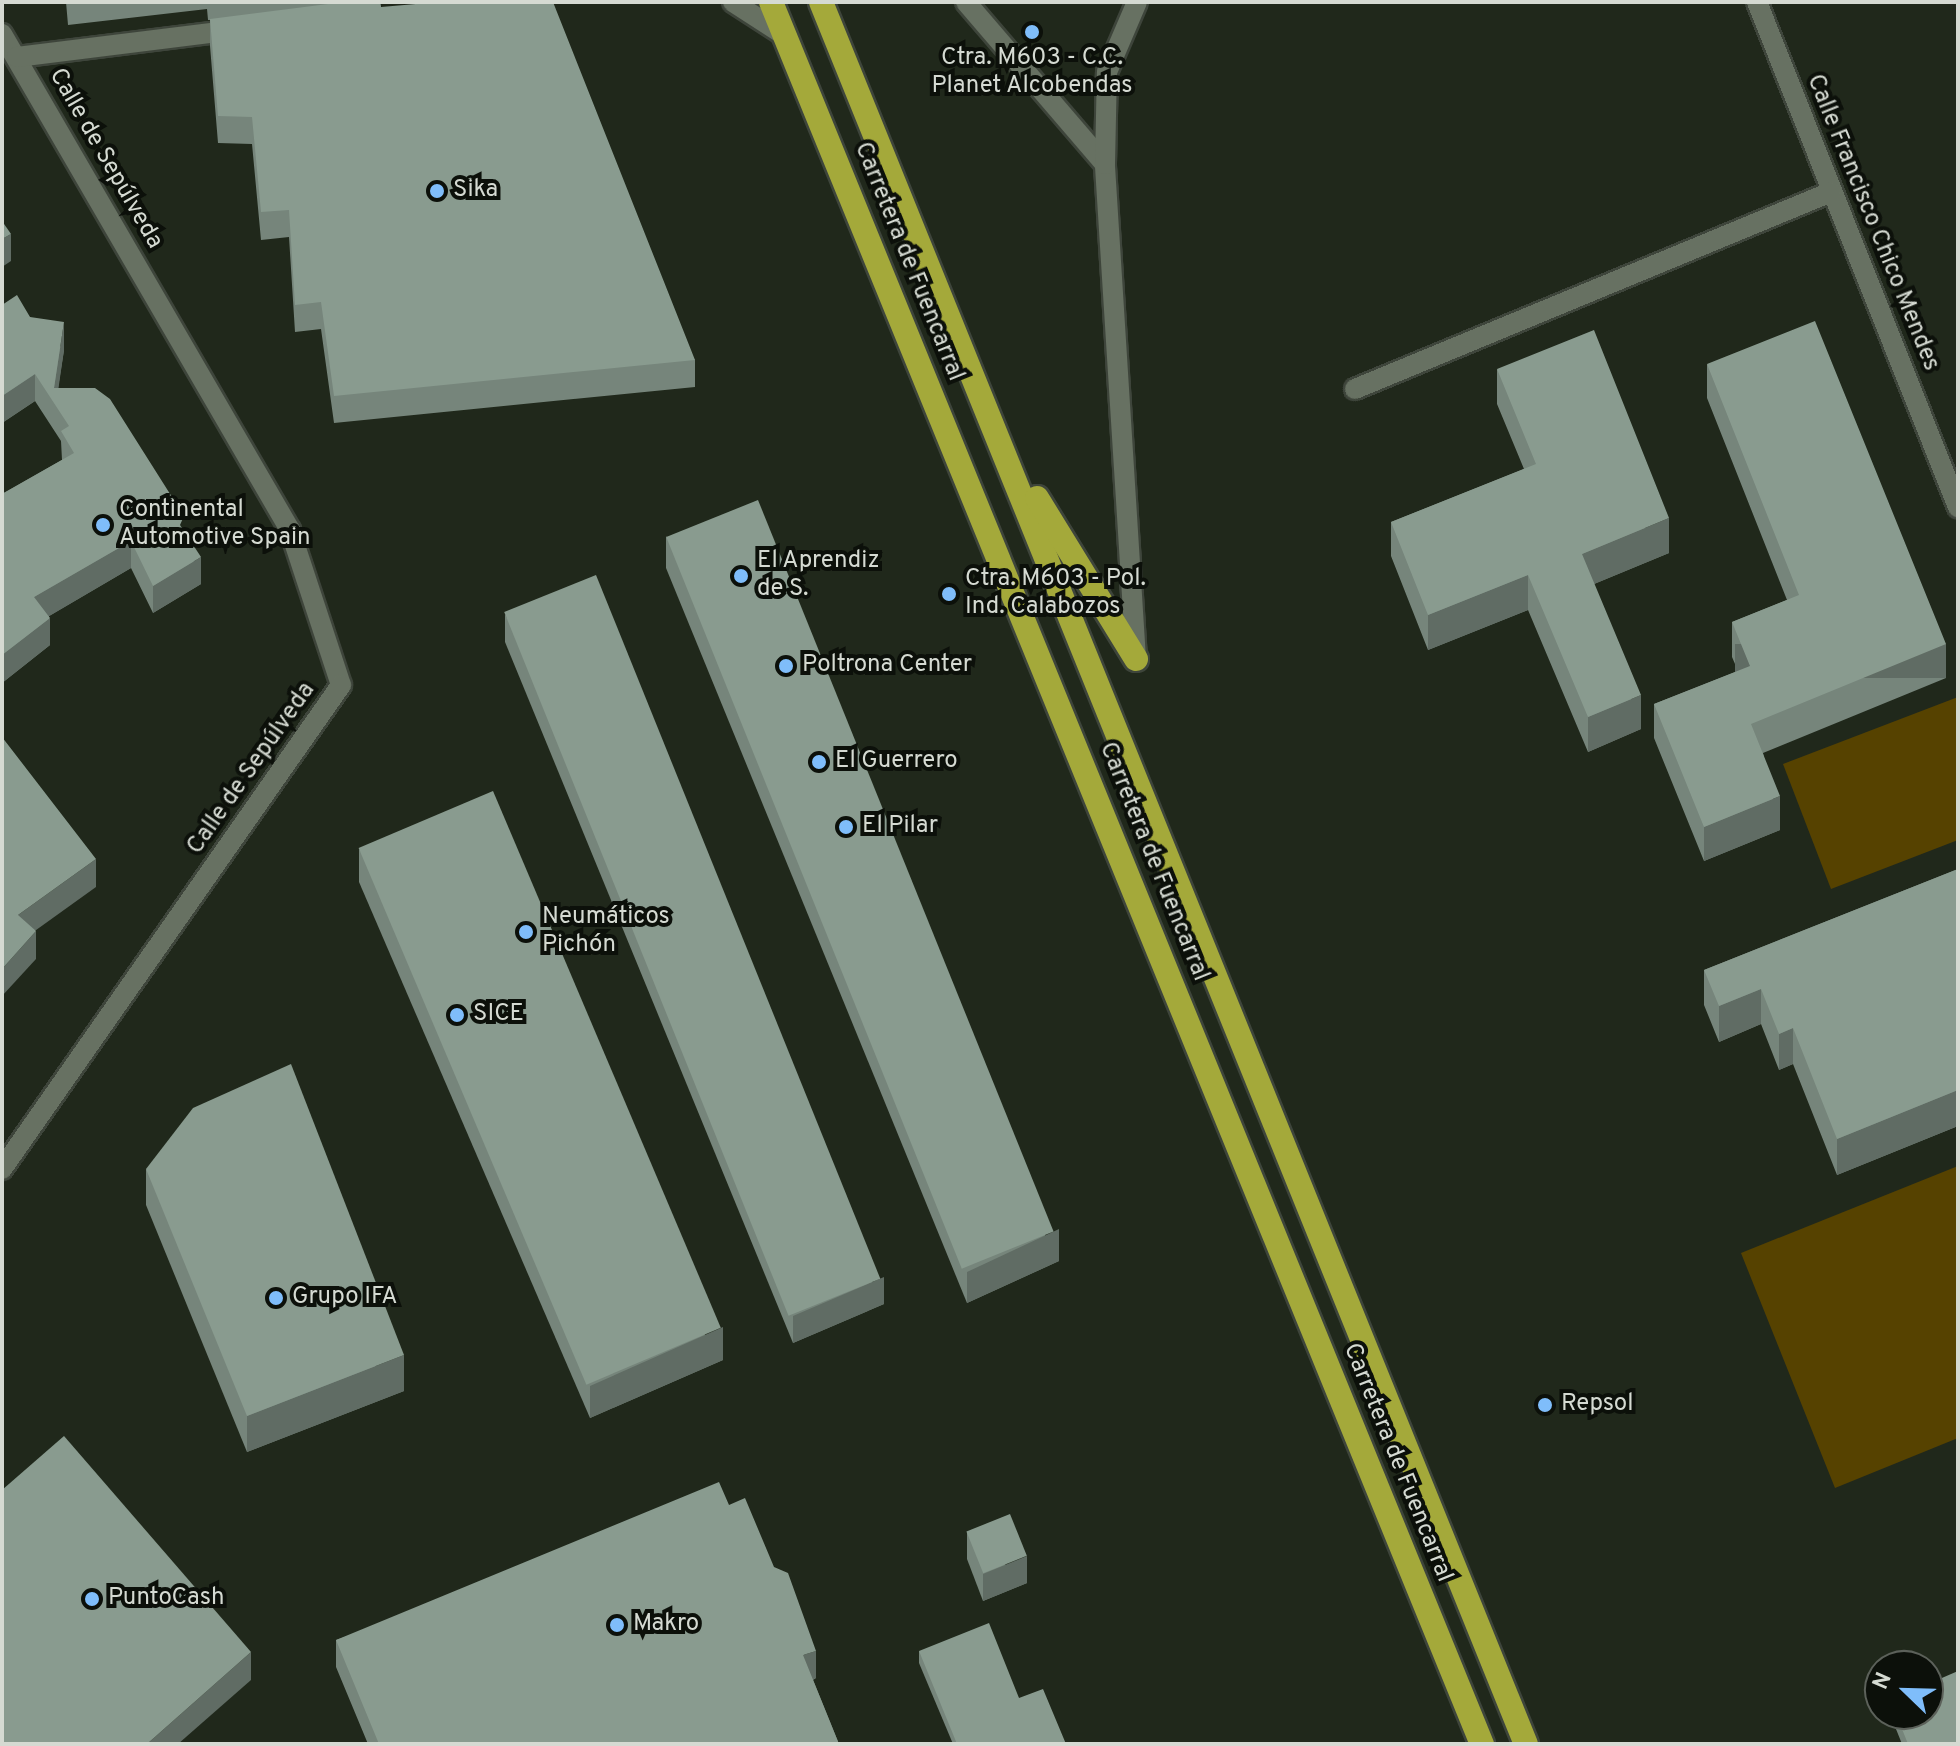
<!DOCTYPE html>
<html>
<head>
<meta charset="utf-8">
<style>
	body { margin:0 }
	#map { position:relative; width:1960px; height:1746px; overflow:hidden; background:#20281b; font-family:Overpass,sans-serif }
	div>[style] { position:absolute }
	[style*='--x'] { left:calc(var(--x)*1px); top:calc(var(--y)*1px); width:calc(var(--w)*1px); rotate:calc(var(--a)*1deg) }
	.green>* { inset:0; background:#564200 }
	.roads { filter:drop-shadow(2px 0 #3e453b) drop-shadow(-2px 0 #3e453b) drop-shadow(0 2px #3e453b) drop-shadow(0 -2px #3e453b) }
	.minor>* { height:20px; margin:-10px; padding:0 10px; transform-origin:10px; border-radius:10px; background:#677162 }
	.highway>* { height:24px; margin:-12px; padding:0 12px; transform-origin:12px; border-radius:12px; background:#a4a93a }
	.wall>* { inset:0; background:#76857b }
	.shaded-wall>* { inset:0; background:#606c64; transform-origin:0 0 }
	.building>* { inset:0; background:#899b8f; transform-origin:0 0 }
	.dots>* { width:22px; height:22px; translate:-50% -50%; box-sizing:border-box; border:4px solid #0c100a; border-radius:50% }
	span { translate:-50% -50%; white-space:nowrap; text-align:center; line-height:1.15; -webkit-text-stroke:8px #0c100a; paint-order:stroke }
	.poi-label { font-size:24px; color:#d5dad2 }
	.left { translate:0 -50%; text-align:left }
	.street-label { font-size:24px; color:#d5dad2 }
	.frame { position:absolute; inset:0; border:4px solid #d5dad2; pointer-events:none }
	.north { position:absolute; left:1864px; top:1650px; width:80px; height:80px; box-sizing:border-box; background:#0c100a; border:2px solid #5c615a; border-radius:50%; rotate:293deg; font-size:22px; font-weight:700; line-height:32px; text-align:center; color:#d5dad2 }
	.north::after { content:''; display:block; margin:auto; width:28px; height:36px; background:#7fbdfa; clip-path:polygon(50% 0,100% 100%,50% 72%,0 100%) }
</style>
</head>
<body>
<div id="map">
	<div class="green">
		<div style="clip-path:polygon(1958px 697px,1958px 840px,1831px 889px,1783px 764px)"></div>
		<div style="clip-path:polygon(1958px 1166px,1958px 1438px,1835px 1488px,1741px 1253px)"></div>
	</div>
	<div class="roads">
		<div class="minor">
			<div style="--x:733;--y:2;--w:61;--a:32.9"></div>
			<div style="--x:966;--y:2;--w:213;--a:49.4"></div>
			<div style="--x:1757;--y:2;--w:544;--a:68.3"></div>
			<div style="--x:2;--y:34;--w:574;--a:59.86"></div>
			<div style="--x:290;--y:530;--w:163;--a:71.8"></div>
			<div style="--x:341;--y:685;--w:591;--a:125.01"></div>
			<div style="--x:17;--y:57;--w:220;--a:-7.1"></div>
			<div style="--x:1355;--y:389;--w:515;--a:-22.48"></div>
			<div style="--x:1136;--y:659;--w:496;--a:-93.6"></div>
			<div style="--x:1105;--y:164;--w:92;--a:-88.8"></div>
			<div style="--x:1107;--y:72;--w:76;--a:-66.8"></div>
		</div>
		<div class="highway">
			<div style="--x:771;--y:2;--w:1882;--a:67.8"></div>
			<div style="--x:821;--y:2;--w:1879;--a:67.97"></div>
			<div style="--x:1037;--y:498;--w:189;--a:58.4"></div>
		</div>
	</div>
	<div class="wall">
		<div style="clip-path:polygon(66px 2px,380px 2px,381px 7px,695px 360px,695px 387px,334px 423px,321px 329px,295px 332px,289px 237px,261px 240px,252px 144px,218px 143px,210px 46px,210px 20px,208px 20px,207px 9px,68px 25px)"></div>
		<div style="clip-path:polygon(2px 305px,30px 317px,64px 350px,58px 388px,184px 531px,201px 584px,153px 613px,131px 568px,49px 616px,50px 645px,2px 683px,2px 494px,62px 460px,61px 441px,35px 401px,2px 423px)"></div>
		<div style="clip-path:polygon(1707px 364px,1946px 678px,1763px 753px,1780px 830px,1704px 861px,1654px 738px,1654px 704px,1738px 671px,1732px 657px,1732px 622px,1787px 600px,1707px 398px)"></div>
		<div style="clip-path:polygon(1497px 369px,1669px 553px,1594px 584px,1641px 729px,1588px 752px,1528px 610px,1428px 650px,1391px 556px,1391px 522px,1524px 469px,1497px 404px)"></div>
		<div style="clip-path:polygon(666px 536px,1059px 1261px,967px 1303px,666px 568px)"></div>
		<div style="clip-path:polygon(505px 614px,884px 1304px,793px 1343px,505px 642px)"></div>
		<div style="clip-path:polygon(359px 849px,723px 1360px,590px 1418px,359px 882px)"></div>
		<div style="clip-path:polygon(1958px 869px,1958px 1126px,1837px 1175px,1793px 1064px,1779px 1070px,1761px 1024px,1719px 1042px,1704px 1005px,1704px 970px)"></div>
		<div style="clip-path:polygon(146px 1169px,404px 1391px,247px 1452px,146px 1205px)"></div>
		<div style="clip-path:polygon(729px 1505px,816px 1678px,813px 1680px,839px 1744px,368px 1744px,336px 1667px,336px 1640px)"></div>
		<div style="clip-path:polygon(967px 1532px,1027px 1583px,983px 1601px,967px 1559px)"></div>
		<div style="clip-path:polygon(919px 1651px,1019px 1698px,1066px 1744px,953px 1744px,919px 1663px)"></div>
		<div style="clip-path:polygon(1890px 1714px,1928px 1714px,1958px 1744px,1902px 1744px)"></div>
	</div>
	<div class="shaded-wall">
		<div style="clip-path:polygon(11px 234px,11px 261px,2px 267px,2px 239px)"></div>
		<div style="clip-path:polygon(64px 322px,64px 350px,56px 405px,54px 388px)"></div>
		<div style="clip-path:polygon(35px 374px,35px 401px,2px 423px,2px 396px)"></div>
		<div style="clip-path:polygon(1669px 518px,1669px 553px,1582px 589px,1582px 554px)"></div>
		<div style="clip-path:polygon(131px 541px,131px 568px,34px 625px,34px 597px)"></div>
		<div style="clip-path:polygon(201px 557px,201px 584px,153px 613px,153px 586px)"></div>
		<div style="clip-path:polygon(1528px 575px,1528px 610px,1428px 650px,1428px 615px)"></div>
		<div style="clip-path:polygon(50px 618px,50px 645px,2px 683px,2px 655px)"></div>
		<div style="left:1946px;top:644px;width:34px;height:211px;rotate:90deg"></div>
		<div style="clip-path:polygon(1641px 695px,1641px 729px,1588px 752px,1588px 717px)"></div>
		<div style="clip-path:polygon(1780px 796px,1780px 830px,1704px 861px,1704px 827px)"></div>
		<div style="clip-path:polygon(96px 859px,96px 887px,18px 943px,18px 915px)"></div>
		<div style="clip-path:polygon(36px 931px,36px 959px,2px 996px,2px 969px)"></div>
		<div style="clip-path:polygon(1761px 989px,1761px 1024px,1719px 1042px,1719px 1006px)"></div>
		<div style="clip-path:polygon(1793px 1028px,1793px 1064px,1779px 1070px,1779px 1034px)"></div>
		<div style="clip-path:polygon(1958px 1090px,1958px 1126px,1837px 1175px,1837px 1139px)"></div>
		<div style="clip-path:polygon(1059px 1229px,1059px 1261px,967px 1303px,967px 1272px)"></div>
		<div style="clip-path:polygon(884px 1277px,884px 1304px,793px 1343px,793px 1316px)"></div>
		<div style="clip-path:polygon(723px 1327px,723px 1360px,590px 1418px,590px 1386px)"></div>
		<div style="clip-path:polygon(404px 1355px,404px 1391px,247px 1452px,247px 1416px)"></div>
		<div style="clip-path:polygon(1027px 1556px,1027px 1583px,983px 1601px,983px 1574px)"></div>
		<div style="clip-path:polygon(816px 1651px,816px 1678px,803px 1683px,803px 1655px)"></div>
		<div style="clip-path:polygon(251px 1652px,251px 1680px,178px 1744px,147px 1744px)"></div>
	</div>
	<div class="building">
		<div style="clip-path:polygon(344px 2px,380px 2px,381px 7px,439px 2px,553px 2px,695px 360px,334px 396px,321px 302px,295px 305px,289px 210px,261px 212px,252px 117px,218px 116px,210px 19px)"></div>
		<div style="clip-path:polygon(2px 221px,11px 234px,2px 239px)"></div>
		<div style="clip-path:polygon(17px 295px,30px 317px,64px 322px,54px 388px,95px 388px,110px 399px,184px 516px,180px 525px,201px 557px,153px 586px,131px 541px,34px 597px,50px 618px,2px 655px,2px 494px,74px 453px,61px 431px,69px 426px,35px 374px,2px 396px,2px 305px)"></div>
		<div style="clip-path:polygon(1815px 321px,1946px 644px,1751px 724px,1780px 796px,1704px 827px,1654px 704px,1750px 666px,1732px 622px,1799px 595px,1707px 364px)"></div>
		<div style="clip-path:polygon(1594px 330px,1669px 518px,1582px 554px,1641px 695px,1588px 717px,1528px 575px,1428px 615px,1391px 522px,1536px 464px,1497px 369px)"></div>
		<div style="left:758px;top:500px;width:789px;height:99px;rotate:68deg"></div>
		<div style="left:596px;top:575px;width:759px;height:99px;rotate:68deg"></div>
		<div style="clip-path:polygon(2px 737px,96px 859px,18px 915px,36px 931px,2px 969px)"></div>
		<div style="left:493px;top:791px;width:583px;height:146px;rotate:67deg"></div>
		<div style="clip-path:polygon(1958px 869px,1958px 1090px,1837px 1139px,1793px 1028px,1779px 1034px,1761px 989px,1719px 1006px,1704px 970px)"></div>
		<div style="clip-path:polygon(291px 1064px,404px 1355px,247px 1416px,146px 1169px,193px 1108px)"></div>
		<div style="clip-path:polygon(64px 1436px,251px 1652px,147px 1744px,2px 1744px,2px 1490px)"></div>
		<div style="clip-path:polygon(719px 1482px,729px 1505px,745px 1498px,774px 1567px,788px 1573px,816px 1651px,803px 1655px,839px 1744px,379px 1744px,336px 1640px)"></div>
		<div style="left:1010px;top:1514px;width:45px;height:47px;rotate:68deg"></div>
		<div style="clip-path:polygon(989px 1623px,1019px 1698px,1043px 1689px,1066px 1744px,957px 1744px,919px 1651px)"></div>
		<div style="clip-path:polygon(1958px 1671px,1958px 1744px,1908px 1744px,1896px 1714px,1928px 1714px,1928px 1684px)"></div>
	</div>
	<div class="dots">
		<div style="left:1032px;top:32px;background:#7fbdfa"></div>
		<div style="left:437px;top:191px;background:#7fbdfa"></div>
		<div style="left:103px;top:525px;background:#7fbdfa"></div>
		<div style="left:741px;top:576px;background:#7fbdfa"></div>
		<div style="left:949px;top:594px;background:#7fbdfa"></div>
		<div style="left:786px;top:666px;background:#7fbdfa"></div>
		<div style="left:819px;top:762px;background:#7fbdfa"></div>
		<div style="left:846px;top:827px;background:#7fbdfa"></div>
		<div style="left:526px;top:932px;background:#7fbdfa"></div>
		<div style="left:457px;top:1015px;background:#7fbdfa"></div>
		<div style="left:276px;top:1298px;background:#7fbdfa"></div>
		<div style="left:1545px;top:1405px;background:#7fbdfa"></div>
		<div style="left:92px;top:1599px;background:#7fbdfa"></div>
		<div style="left:617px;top:1625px;background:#7fbdfa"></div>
	</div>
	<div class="poi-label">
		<span style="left:1032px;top:73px">Ctra. M603 - C.C.<br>Planet Alcobendas</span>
		<span class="left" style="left:453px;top:191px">Sika</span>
		<span class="left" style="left:119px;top:525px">Continental<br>Automotive Spain</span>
		<span class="left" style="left:757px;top:576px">El Aprendiz<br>de S.</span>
		<span class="left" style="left:965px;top:594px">Ctra. M603 - Pol.<br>Ind. Calabozos</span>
		<span class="left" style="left:802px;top:666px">Poltrona Center</span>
		<span class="left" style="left:835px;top:762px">El Guerrero</span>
		<span class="left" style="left:862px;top:827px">El Pilar</span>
		<span class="left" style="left:542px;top:932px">Neumáticos<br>Pichón</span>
		<span class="left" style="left:473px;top:1015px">SICE</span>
		<span class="left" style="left:292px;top:1298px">Grupo IFA</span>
		<span class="left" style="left:1561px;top:1405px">Repsol</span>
		<span class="left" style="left:108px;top:1599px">PuntoCash</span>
		<span class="left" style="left:633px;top:1625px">Makro</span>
	</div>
	<div class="street-label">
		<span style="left:105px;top:159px;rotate:60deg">Calle de Sepúlveda</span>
		<span style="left:1872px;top:223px;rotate:68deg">Calle Francisco Chico Mendes</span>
		<span style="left:908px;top:262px;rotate:68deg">Carretera de Fuencarral</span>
		<span style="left:252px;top:769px;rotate:-55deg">Calle de Sepúlveda</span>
		<span style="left:1153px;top:862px;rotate:68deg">Carretera de Fuencarral</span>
		<span style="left:1397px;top:1463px;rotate:68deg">Carretera de Fuencarral</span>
	</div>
	<div class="frame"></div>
	<div class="north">N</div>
</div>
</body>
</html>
